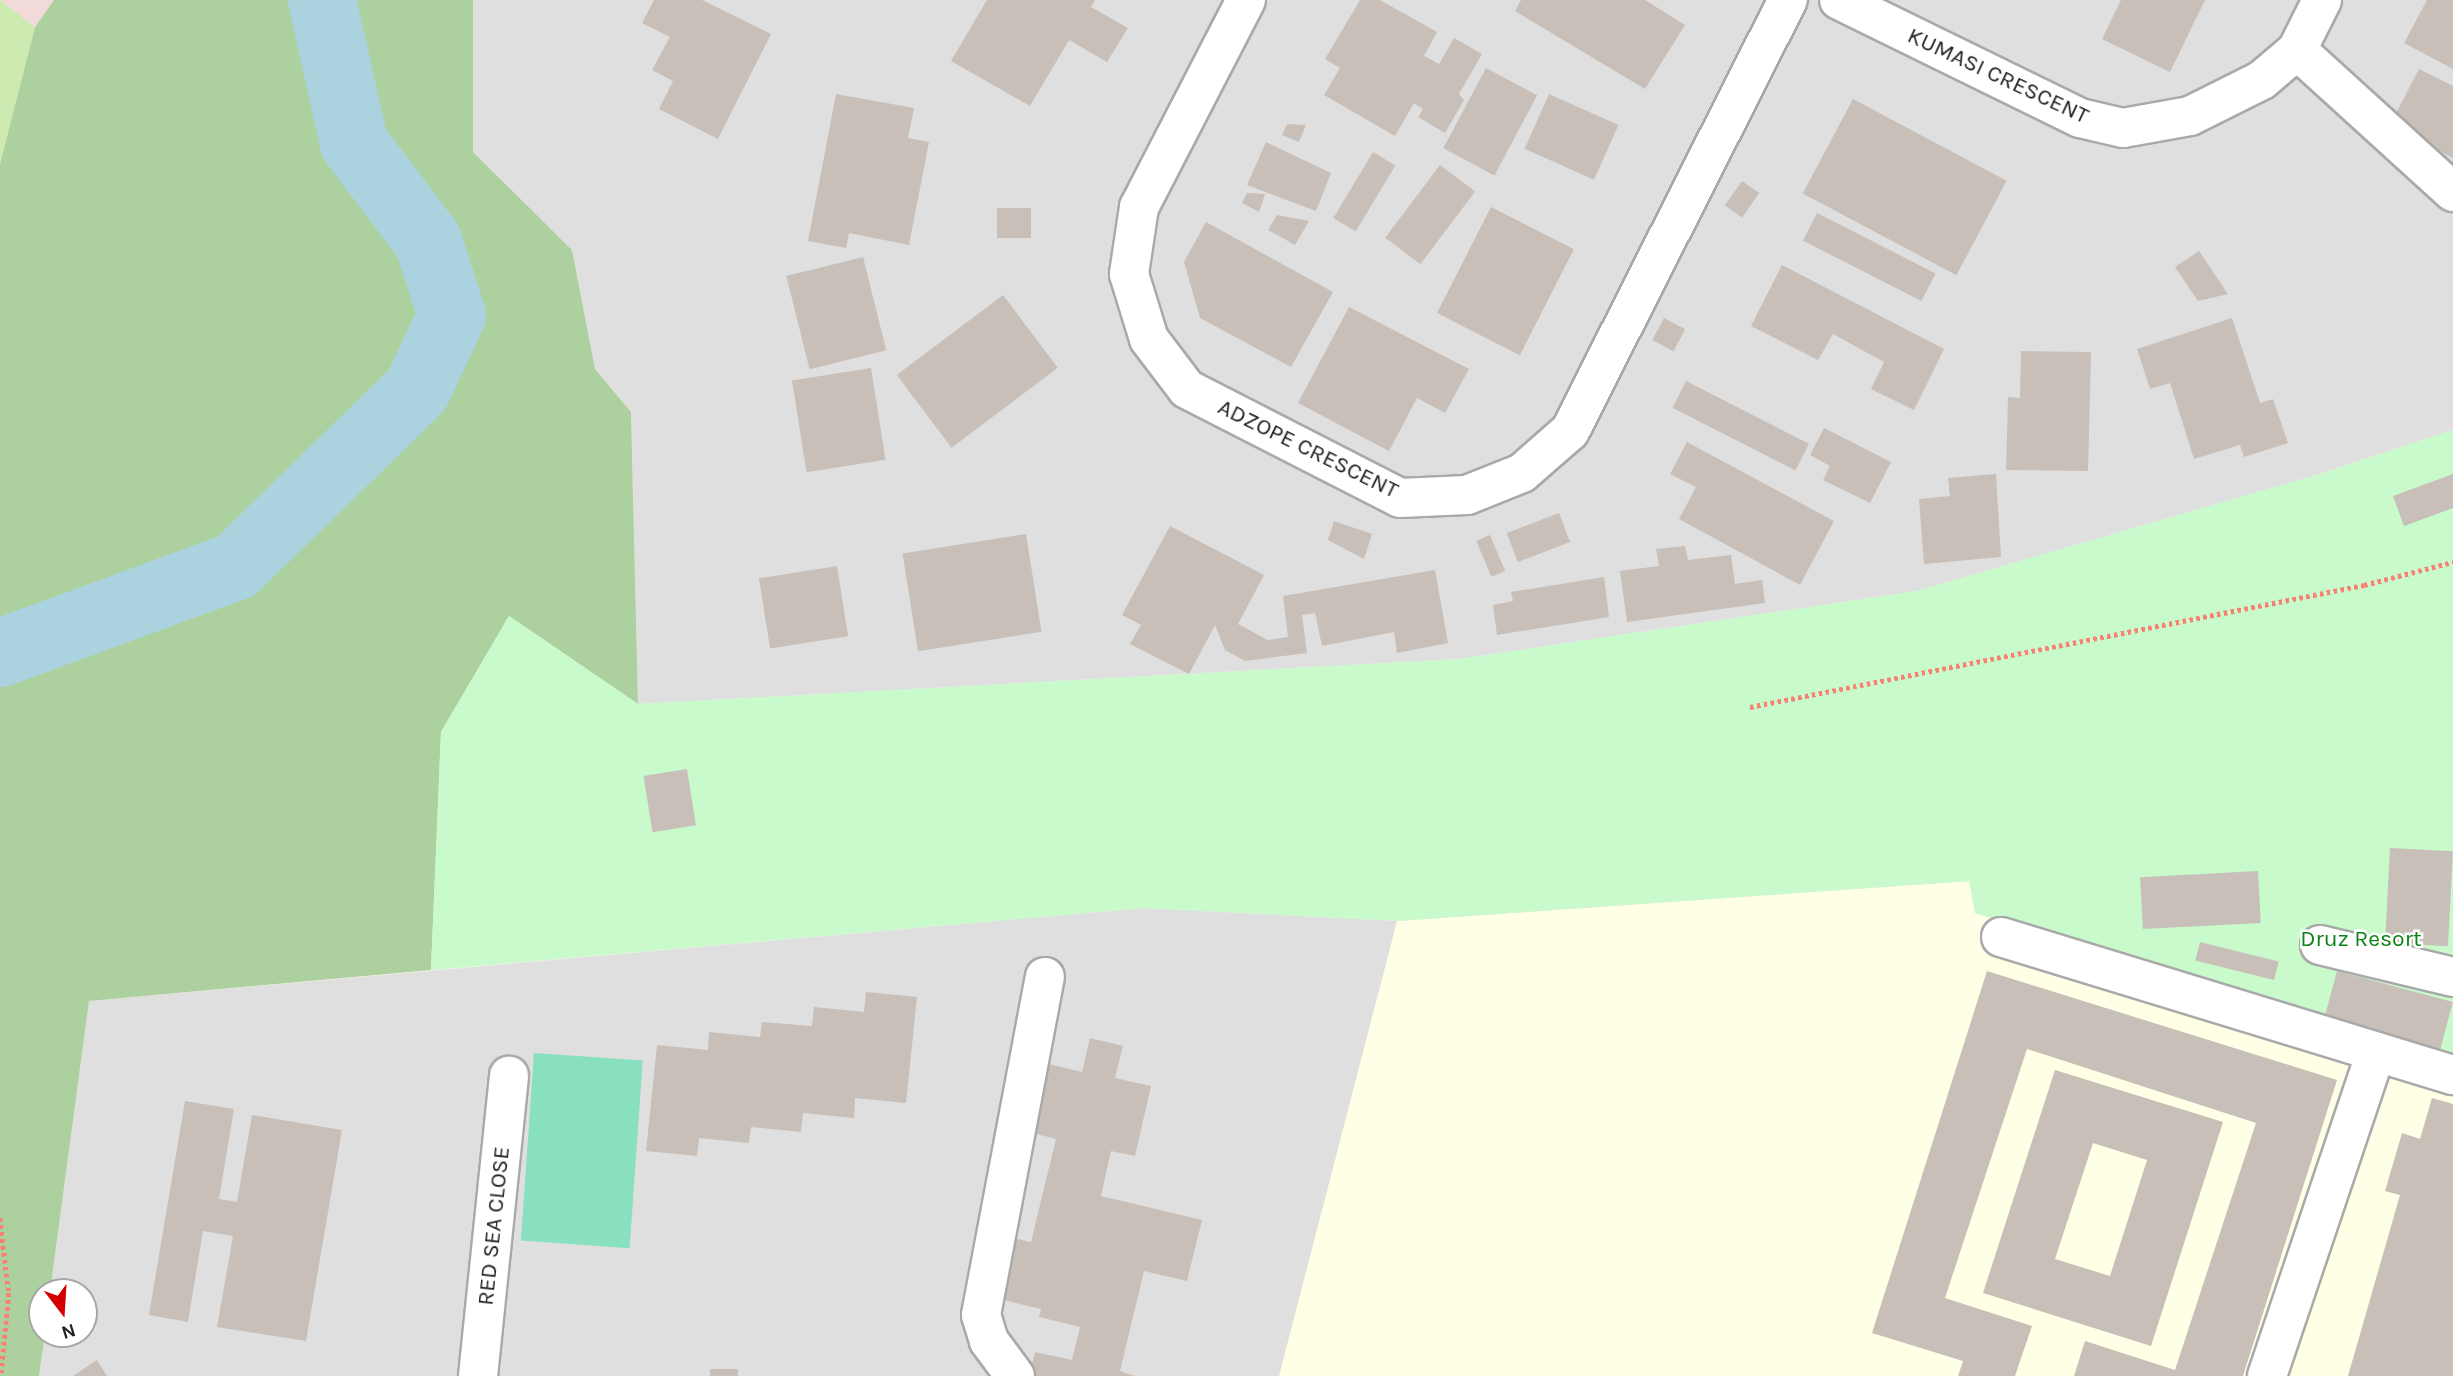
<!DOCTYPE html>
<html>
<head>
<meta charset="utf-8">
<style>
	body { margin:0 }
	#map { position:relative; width:2453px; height:1376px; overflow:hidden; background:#f2efe9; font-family:Karla,sans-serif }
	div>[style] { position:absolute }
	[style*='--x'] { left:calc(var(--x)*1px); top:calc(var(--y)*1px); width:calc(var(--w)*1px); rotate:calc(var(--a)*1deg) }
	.residential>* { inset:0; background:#e0dfdf }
	.commercial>* { inset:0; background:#f2dad9 }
	.education>* { inset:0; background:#ffffe5 }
	.grass>* { inset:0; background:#cdebb0 }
	.forest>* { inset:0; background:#add19e }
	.park>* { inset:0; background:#c8facc }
	.pitch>* { inset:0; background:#88e0be; transform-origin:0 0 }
	.river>* { height:68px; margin:-34px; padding:0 34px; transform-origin:34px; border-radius:34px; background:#aad3df }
	.building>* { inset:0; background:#c7bfb8; transform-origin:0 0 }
	.path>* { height:4.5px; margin-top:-2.25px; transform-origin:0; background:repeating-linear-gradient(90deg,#fa8072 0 3.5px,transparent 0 7px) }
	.roads { filter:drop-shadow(2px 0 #a9a9a9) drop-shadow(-2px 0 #a9a9a9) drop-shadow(0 2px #a9a9a9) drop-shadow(0 -2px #a9a9a9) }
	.minor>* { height:38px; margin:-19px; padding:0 19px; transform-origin:19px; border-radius:19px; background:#fff }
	span { translate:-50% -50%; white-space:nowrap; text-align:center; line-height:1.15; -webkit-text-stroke:5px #fff; paint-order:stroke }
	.street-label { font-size:23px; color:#222 }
	.park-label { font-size:23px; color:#0c8416 }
	.north { position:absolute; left:28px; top:1278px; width:70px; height:70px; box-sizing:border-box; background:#fff; border:2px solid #a7a7a7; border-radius:50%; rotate:163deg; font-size:19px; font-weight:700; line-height:28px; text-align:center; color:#222 }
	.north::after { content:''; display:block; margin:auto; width:24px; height:32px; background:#d40000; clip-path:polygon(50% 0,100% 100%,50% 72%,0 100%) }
</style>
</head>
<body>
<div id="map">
	<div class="residential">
		<div style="clip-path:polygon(473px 0,2453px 0,2453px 430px,2323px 473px,1917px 591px,1459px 659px,638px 704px,631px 412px,595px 369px,572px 250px,473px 153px)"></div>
		<div style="clip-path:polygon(1970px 881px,2453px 1376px,39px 1376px,45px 1334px,84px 1334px,84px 1292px,50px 1292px,89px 1001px,1144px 908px,1397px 921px)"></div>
	</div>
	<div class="commercial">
		<div style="clip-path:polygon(0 0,54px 0,35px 27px)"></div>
	</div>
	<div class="education">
		<div style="clip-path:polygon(1970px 881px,1975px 913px,2453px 1058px,2453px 1376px,1279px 1376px,1397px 921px)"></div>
	</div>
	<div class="grass">
		<div style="clip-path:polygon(0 0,35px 27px,0 164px)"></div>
	</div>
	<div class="forest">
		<div style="clip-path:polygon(54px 0,473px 0,473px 152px,572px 250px,595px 369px,631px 412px,638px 704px,509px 616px,441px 732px,431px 970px,89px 1001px,50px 1292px,42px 1292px,45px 1334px,39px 1376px,0 1376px,0 164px,35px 27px)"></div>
	</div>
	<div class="park">
		<div style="clip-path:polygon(2453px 430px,2453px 1058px,1975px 913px,1969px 881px,1397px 921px,1144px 908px,431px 970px,441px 732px,509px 616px,638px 704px,1459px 659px,1917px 591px,2323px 473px)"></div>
	</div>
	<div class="pitch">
		<div style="left:534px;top:1053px;width:109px;height:188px;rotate:4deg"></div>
	</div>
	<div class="river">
		<div style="--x:0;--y:653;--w:252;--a:-20.2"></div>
		<div style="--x:236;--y:566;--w:252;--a:-44.2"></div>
		<div style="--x:417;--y:390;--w:83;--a:-65"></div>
		<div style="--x:452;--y:315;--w:78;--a:-108"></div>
		<div style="--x:428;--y:241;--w:123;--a:-127.1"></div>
		<div style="--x:354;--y:143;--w:147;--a:-102.6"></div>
	</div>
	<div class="building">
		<div style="clip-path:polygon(654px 0,702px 0,771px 34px,718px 139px,659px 109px,673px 81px,652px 70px,670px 37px,642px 23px)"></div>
		<div style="clip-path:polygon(987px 0,1095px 0,1091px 7px,1128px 28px,1107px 62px,1069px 40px,1030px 106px,951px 61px)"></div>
		<div style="clip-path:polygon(1360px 0,1380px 0,1437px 32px,1424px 56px,1439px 64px,1454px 38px,1482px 54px,1459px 94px,1464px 100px,1445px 133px,1418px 117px,1423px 109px,1414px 103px,1395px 136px,1324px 95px,1340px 68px,1325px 59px)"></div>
		<div style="clip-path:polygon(1521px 0,1645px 0,1685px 25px,1645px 89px,1515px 11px)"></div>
		<div style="clip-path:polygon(2121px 0,2205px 0,2170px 72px,2102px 39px)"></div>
		<div style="clip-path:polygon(2427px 0,2453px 0,2453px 69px,2404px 43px)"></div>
		<div style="left:1486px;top:68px;width:58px;height:91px;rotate:28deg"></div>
		<div style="clip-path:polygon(2419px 69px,2453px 86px,2453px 158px,2390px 125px)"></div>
		<div style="clip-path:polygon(836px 94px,914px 108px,908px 138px,929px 142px,909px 245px,849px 233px,846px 248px,808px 241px)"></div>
		<div style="left:1549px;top:94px;width:76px;height:60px;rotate:24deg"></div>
		<div style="left:1853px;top:99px;width:174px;height:107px;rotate:28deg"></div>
		<div style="clip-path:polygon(1287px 124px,1306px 125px,1299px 142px,1282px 135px)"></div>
		<div style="clip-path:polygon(1266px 142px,1331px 173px,1316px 211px,1247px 185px)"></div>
		<div style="left:1373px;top:152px;width:26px;height:77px;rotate:31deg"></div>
		<div style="left:1440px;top:165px;width:44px;height:91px;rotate:37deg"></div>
		<div style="left:1742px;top:181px;width:21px;height:30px;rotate:35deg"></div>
		<div style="clip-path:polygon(1247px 193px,1265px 194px,1259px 212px,1242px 203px)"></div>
		<div style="left:1491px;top:207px;width:93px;height:119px;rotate:27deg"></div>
		<div style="left:997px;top:208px;width:34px;height:30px"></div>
		<div style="left:1817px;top:213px;width:133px;height:31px;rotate:27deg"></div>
		<div style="clip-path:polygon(1277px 215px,1309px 221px,1295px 245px,1268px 230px)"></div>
		<div style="clip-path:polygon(1206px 222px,1333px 292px,1291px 367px,1200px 318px,1184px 262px)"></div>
		<div style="clip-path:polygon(2199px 251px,2228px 294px,2198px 301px,2175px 267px)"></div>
		<div style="left:863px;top:257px;width:96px;height:79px;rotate:76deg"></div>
		<div style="clip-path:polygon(1782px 265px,1944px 349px,1914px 410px,1871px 389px,1884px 362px,1833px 334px,1818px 360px,1751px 326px)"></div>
		<div style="left:1003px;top:295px;width:91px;height:133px;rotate:53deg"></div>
		<div style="clip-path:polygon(1349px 307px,1469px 369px,1445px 413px,1417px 398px,1389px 451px,1298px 403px)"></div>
		<div style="left:1664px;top:318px;width:24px;height:25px;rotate:28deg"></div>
		<div style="clip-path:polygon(2232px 318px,2260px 403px,2273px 399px,2288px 443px,2244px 457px,2240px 445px,2194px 459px,2170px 383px,2150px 389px,2137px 349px)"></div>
		<div style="clip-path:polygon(2021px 351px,2091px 352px,2088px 471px,2006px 470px,2008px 397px,2020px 398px)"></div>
		<div style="left:871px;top:368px;width:93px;height:80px;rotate:81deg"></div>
		<div style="left:1686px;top:381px;width:138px;height:30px;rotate:27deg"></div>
		<div style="clip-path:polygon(1824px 428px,1891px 462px,1870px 503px,1823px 480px,1830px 466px,1810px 455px)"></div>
		<div style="clip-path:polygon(1687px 442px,1834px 521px,1800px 585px,1679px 519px,1696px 487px,1670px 474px)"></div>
		<div style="clip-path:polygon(1996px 474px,2001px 557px,1924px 564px,1919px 499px,1950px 496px,1948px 478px)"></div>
		<div style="clip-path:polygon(2453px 474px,2453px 508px,2404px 526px,2393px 496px)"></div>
		<div style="left:1559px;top:513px;width:31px;height:56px;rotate:69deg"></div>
		<div style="clip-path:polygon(1334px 521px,1372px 534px,1364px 559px,1328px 540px)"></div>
		<div style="clip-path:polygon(1170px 526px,1264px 575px,1238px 624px,1268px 640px,1288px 637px,1283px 596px,1435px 570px,1448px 643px,1397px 653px,1394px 632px,1322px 646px,1315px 613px,1302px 615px,1307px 653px,1245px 661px,1225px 650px,1215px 625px,1189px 674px,1130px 644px,1141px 625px,1122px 615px)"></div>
		<div style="left:1026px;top:534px;width:99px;height:125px;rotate:81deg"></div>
		<div style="left:1490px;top:535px;width:39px;height:15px;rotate:67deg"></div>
		<div style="clip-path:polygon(1685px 546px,1688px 560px,1731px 555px,1735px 584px,1762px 580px,1765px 603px,1627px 622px,1620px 571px,1659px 566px,1656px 549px)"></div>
		<div style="left:837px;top:566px;width:71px;height:79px;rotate:81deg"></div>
		<div style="clip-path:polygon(1604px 577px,1609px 617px,1497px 635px,1493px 605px,1513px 601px,1511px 592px)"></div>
		<div style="left:687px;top:769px;width:57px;height:44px;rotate:81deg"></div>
		<div style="left:2390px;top:848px;width:63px;height:95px;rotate:3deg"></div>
		<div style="left:2258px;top:871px;width:52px;height:118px;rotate:87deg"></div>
		<div style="left:2200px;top:942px;width:81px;height:19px;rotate:14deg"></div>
		<div style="clip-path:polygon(1987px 971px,2337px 1080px,2243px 1376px,2074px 1376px,2085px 1341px,2175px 1370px,2256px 1123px,2027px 1049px,1945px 1298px,2032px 1326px,2015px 1376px,1958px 1376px,1963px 1361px,1872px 1333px)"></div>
		<div style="left:2337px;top:971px;width:120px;height:53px;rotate:15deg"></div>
		<div style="clip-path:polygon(866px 992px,917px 997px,906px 1103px,855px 1098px,854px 1118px,803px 1113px,801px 1132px,751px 1127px,749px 1143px,699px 1138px,697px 1156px,646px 1151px,657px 1045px,708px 1050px,709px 1032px,760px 1037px,762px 1022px,812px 1026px,814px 1007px,864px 1012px)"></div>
		<div style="clip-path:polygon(1090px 1038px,1123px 1046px,1115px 1078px,1151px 1086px,1135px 1156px,1111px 1151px,1101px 1196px,1202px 1220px,1187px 1281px,1144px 1271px,1120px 1371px,1135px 1376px,1029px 1376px,1035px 1352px,1072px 1360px,1080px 1327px,1039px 1317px,1041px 1309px,970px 1292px,984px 1232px,1031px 1242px,1056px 1139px,1033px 1133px,1049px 1064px,1082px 1072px)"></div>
		<div style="clip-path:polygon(evenodd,2055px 1070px,2223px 1122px,2151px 1346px,1983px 1293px,2055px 1070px,2093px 1143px,2147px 1160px,2110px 1276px,2055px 1259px,2093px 1143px)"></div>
		<div style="clip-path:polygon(2432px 1098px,2453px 1104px,2453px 1376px,2348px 1376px,2400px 1195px,2385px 1191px,2402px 1133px,2420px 1139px)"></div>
		<div style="clip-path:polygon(185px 1101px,234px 1109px,219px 1199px,237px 1202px,252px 1115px,342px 1130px,306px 1341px,217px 1327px,233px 1236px,203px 1231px,188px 1322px,149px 1315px)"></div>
		<div style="clip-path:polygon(97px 1360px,107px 1376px,73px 1376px)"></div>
		<div style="left:710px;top:1369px;width:28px;height:7px"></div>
	</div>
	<div class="path">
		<div style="--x:1750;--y:707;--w:626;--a:-11.24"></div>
		<div style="--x:2364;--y:585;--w:92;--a:-14.5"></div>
		<div style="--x:0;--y:1218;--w:76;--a:83.2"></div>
		<div style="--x:9;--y:1293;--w:83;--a:95.5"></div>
	</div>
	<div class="roads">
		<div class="minor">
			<div style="--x:1246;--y:0;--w:233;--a:117.3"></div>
			<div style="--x:1139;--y:207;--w:68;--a:98.5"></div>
			<div style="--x:1129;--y:274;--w:68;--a:72.9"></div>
			<div style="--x:1149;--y:339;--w:63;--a:52.8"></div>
			<div style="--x:1187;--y:389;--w:239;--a:27.1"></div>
			<div style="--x:1400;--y:498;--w:67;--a:-2.6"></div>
			<div style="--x:1467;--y:495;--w:59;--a:-21.8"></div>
			<div style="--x:1522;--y:473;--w:64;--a:-41.2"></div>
			<div style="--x:1570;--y:431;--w:483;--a:-63.2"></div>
			<div style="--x:1839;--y:0;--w:268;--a:26.1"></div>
			<div style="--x:2080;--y:118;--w:44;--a:13.1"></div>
			<div style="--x:2123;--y:128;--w:68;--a:-10.2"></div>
			<div style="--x:2190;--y:116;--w:80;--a:-26.6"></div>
			<div style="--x:2262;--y:80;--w:46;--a:-40.6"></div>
			<div style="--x:2297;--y:50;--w:56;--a:-63.4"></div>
			<div style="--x:2297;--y:50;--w:211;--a:42.3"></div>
			<div style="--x:2001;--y:937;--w:473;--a:17"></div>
			<div style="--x:2320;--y:945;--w:137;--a:13.5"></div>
			<div style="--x:478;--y:1376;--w:302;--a:-84.1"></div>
			<div style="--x:1015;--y:1376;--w:44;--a:-126.6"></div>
			<div style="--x:989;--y:1341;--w:27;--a:-107"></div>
			<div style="--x:981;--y:1315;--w:344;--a:-79.3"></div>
			<div style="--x:2267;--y:1376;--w:342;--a:-71.4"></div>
		</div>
	</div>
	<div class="street-label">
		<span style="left:1998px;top:76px;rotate:25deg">KUMASI CRESCENT</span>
		<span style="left:1308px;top:449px;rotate:26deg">ADZOPE CRESCENT</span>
		<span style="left:494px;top:1226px;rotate:-84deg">RED SEA CLOSE</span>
	</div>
	<div class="park-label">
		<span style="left:2361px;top:939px">Druz Resort</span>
	</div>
	<div class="north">N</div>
</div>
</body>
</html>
